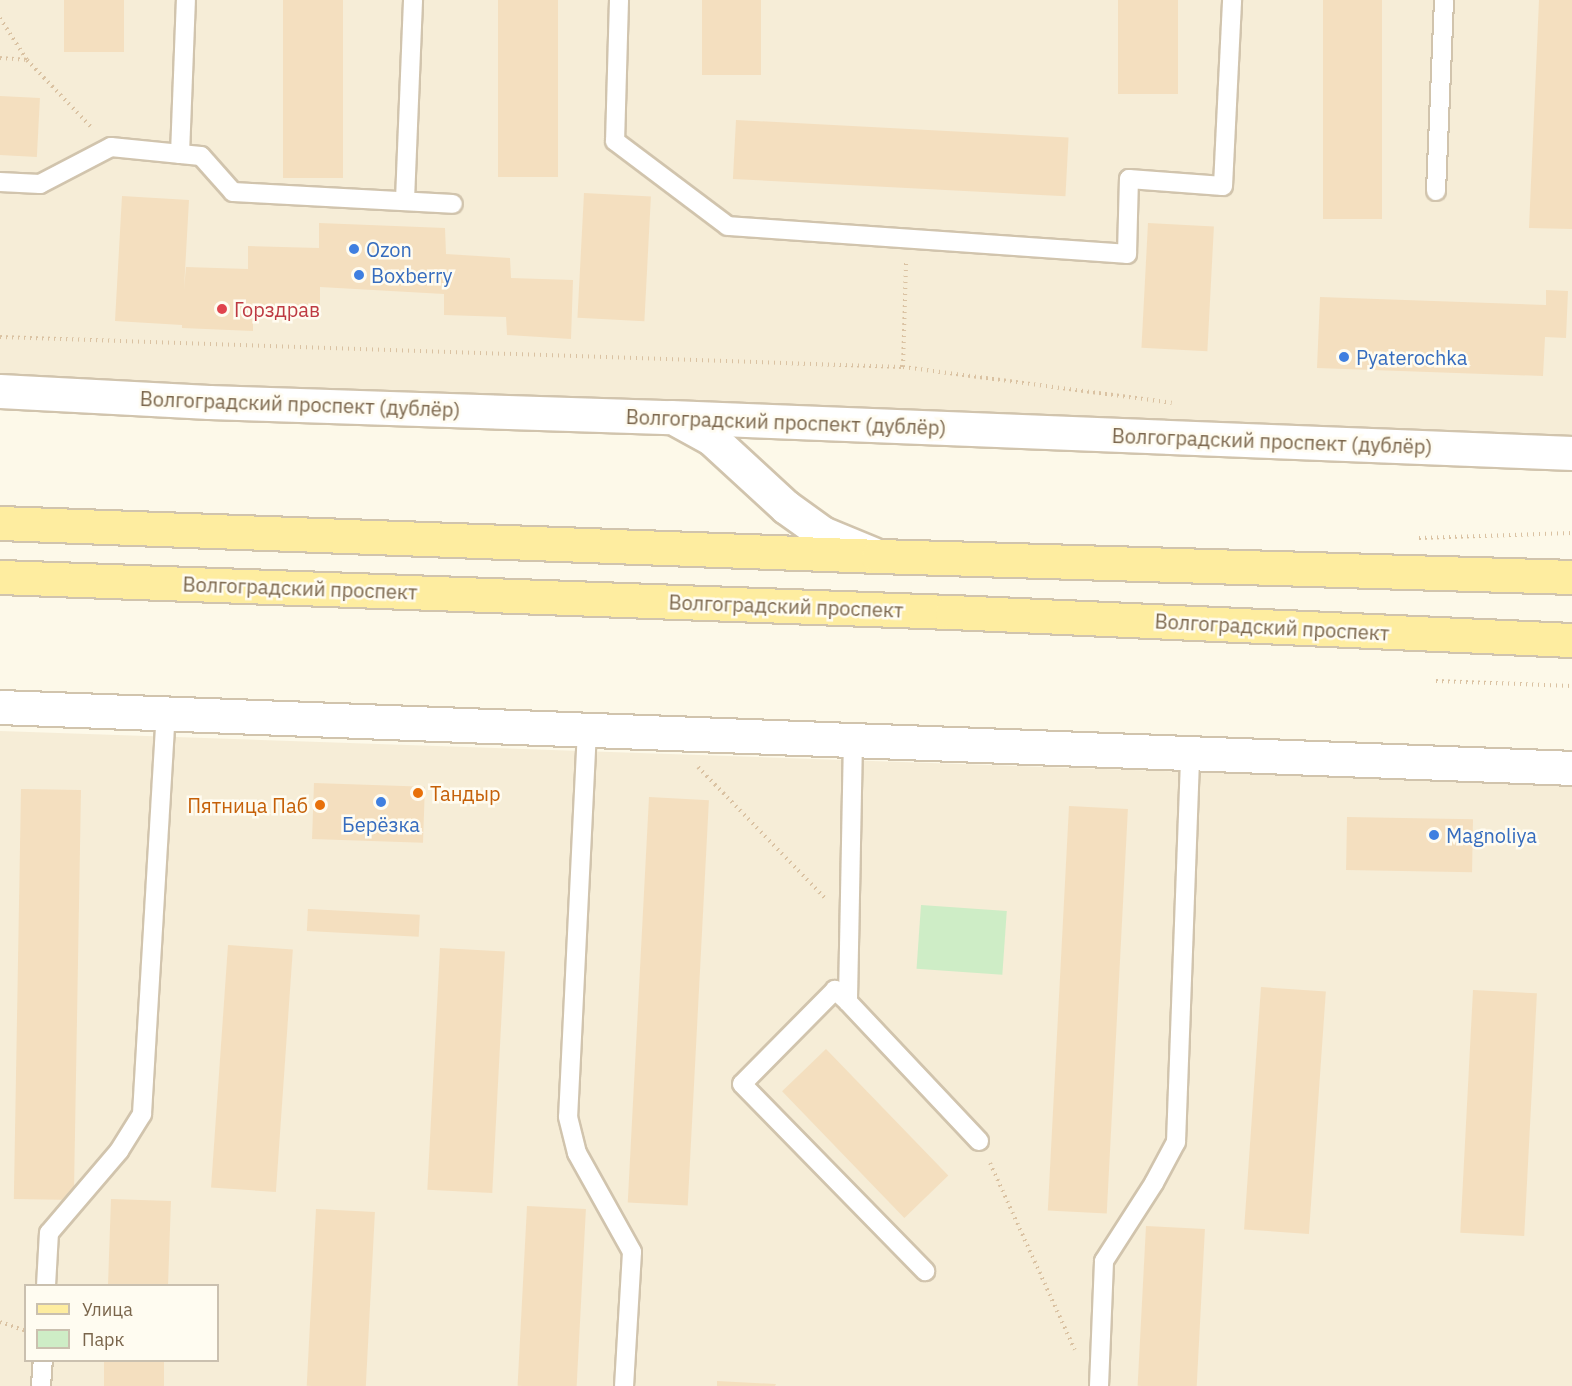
<!DOCTYPE html>
<html>
<head>
<meta charset="utf-8">
<style>
	body { margin:0 }
	#map { position:relative; width:1572px; height:1386px; overflow:hidden; background:#fdf9e9; font-family:"IBM Plex Sans",sans-serif }
	div>[style] { position:absolute }
	[style*='--x'] { left:calc(var(--x)*1px); top:calc(var(--y)*1px); width:calc(var(--w)*1px); rotate:calc(var(--a)*1deg) }
	.residential>* { inset:0; background:#f6edd7 }
	.green>* { inset:0; background:#ceedc6; transform-origin:0 0 }
	.building>* { inset:0; background:#f4dfbf; transform-origin:0 0 }
	.path>* { height:4px; margin-top:-2px; transform-origin:0; background:repeating-linear-gradient(90deg,#dac2a2 0 1.5px,transparent 0 6px) }
	.roads { filter:drop-shadow(2px 0 #d1c4ad) drop-shadow(-2px 0 #d1c4ad) drop-shadow(0 2px #d1c4ad) drop-shadow(0 -2px #d1c4ad) }
	.lane>* { height:18px; margin:-9px; padding:0 9px; transform-origin:9px; border-radius:9px; background:#fff }
	.secondary>* { height:33px; margin:-16.5px; padding:0 16.5px; transform-origin:16.5px; border-radius:16.5px; background:#fff }
	.primary>* { height:33px; margin:-16.5px; padding:0 16.5px; transform-origin:16.5px; border-radius:16.5px; background:#feeda0 }
	.dots>* { width:16px; height:16px; translate:-50% -50%; box-sizing:border-box; border:3px solid #fffcf1; border-radius:50% }
	span { translate:-50% -50%; white-space:nowrap; text-align:center; line-height:1.15; -webkit-text-stroke:5px #fffcf1; paint-order:stroke }
	.shop-label { font-size:20px; color:#366cbe }
	.left { translate:0 -50%; text-align:left }
	.health-label { font-size:20px; color:#be3a42 }
	.street-label { font-size:20px; color:#7a654b }
	.food-label { font-size:20px; color:#c56008 }
	.right { translate:-100% -50%; text-align:right }
	.legend { position:absolute; left:24px; top:1284px; width:195px; height:78px; box-sizing:border-box; background:#fffcf1; border:2px solid #cac0af; margin:0; padding:8px 10px; list-style:none; font-size:18px; color:#7a654b }
	.legend li { display:flex; align-items:center; gap:12px; height:30px }
	.legend b { width:30px; border:2px solid #cac0af }
</style>
</head>
<body>
<div id="map">
	<div class="residential">
		<div style="clip-path:polygon(0 0,1572px 0,1572px 439px,0 377px)"></div>
		<div style="clip-path:polygon(evenodd,0 731px,1572px 785px,1572px 1386px,0 1386px,0 731px,26px 1286px,218px 1286px,218px 1360px,26px 1360px,26px 1286px)"></div>
	</div>
	<div class="green">
		<div style="left:921px;top:905px;width:86px;height:64px;rotate:4deg"></div>
	</div>
	<div class="building">
		<div style="left:64px;top:0;width:60px;height:52px"></div>
		<div style="left:283px;top:0;width:60px;height:178px"></div>
		<div style="left:498px;top:0;width:60px;height:177px"></div>
		<div style="left:702px;top:0;width:59px;height:75px"></div>
		<div style="left:1118px;top:0;width:60px;height:94px"></div>
		<div style="left:1323px;top:0;width:59px;height:219px"></div>
		<div style="clip-path:polygon(1539px 0,1572px 0,1572px 229px,1529px 228px)"></div>
		<div style="left:0;top:96px;width:40px;height:59px;rotate:3deg"></div>
		<div style="left:736px;top:120px;width:333px;height:59px;rotate:3deg"></div>
		<div style="left:584px;top:193px;width:67px;height:125px;rotate:3deg"></div>
		<div style="clip-path:polygon(122px 196px,189px 200px,184px 289px,186px 267px,248px 269px,248px 246px,319px 248px,319px 223px,445px 228px,446px 254px,510px 258px,511px 278px,573px 280px,571px 339px,507px 335px,506px 317px,444px 315px,444px 294px,320px 287px,320px 311px,253px 308px,253px 331px,182px 328px,182px 325px,115px 321px)"></div>
		<div style="left:1148px;top:223px;width:66px;height:125px;rotate:3deg"></div>
		<div style="clip-path:polygon(1546px 290px,1568px 291px,1566px 338px,1545px 337px,1543px 376px,1317px 368px,1320px 297px,1546px 305px)"></div>
		<div style="left:314px;top:783px;width:111px;height:56px;rotate:2deg"></div>
		<div style="left:21px;top:789px;width:60px;height:410px;rotate:1deg"></div>
		<div style="left:649px;top:797px;width:60px;height:406px;rotate:3deg"></div>
		<div style="left:1069px;top:806px;width:59px;height:405px;rotate:3deg"></div>
		<div style="left:1347px;top:817px;width:126px;height:53px;rotate:1deg"></div>
		<div style="left:308px;top:909px;width:112px;height:22px;rotate:3deg"></div>
		<div style="left:228px;top:945px;width:65px;height:243px;rotate:4deg"></div>
		<div style="left:440px;top:948px;width:65px;height:242px;rotate:3deg"></div>
		<div style="left:1261px;top:987px;width:65px;height:243px;rotate:4deg"></div>
		<div style="left:1473px;top:990px;width:64px;height:243px;rotate:3deg"></div>
		<div style="left:826px;top:1049px;width:176px;height:61px;rotate:46deg"></div>
		<div style="left:111px;top:1199px;width:60px;height:87px;rotate:2deg"></div>
		<div style="left:527px;top:1206px;width:59px;height:180px;rotate:3deg"></div>
		<div style="left:316px;top:1209px;width:59px;height:177px;rotate:3deg"></div>
		<div style="left:1146px;top:1226px;width:59px;height:160px;rotate:3deg"></div>
		<div style="left:104px;top:1360px;width:60px;height:26px"></div>
		<div style="clip-path:polygon(717px 1381px,776px 1384px,775px 1386px,717px 1386px)"></div>
	</div>
	<div class="path">
		<div style="--x:0;--y:18;--w:50;--a:57.3"></div>
		<div style="--x:27;--y:60;--w:95;--a:46.3"></div>
		<div style="--x:0;--y:58;--w:26;--a:4"></div>
		<div style="--x:0;--y:337;--w:903;--a:1.9"></div>
		<div style="--x:903;--y:367;--w:271;--a:7.6"></div>
		<div style="--x:903;--y:367;--w:104;--a:-88.3"></div>
		<div style="--x:1419;--y:538;--w:153;--a:-1.9"></div>
		<div style="--x:1436;--y:681;--w:136;--a:2.1"></div>
		<div style="--x:698;--y:767;--w:184;--a:45.9"></div>
		<div style="--x:990;--y:1163;--w:205;--a:65.6"></div>
		<div style="--x:0;--y:1322;--w:28;--a:19"></div>
	</div>
	<div class="roads">
		<div class="lane">
			<div style="--x:619;--y:0;--w:141;--a:91.6"></div>
			<div style="--x:615;--y:141;--w:141;--a:37"></div>
			<div style="--x:728;--y:226;--w:400;--a:4"></div>
			<div style="--x:1127;--y:254;--w:75;--a:-88.5"></div>
			<div style="--x:1129;--y:179;--w:94;--a:4.3"></div>
			<div style="--x:1223;--y:186;--w:186;--a:-87.2"></div>
			<div style="--x:180;--y:154;--w:154;--a:-87.8"></div>
			<div style="--x:0;--y:182;--w:40;--a:2.9"></div>
			<div style="--x:40;--y:184;--w:80;--a:-27.5"></div>
			<div style="--x:111;--y:147;--w:90;--a:5.7"></div>
			<div style="--x:201;--y:156;--w:48;--a:48.4"></div>
			<div style="--x:233;--y:192;--w:220;--a:3.1"></div>
			<div style="--x:1436;--y:191;--w:191;--a:-87.6"></div>
			<div style="--x:405;--y:200;--w:200;--a:-87.7"></div>
			<div style="--x:587;--y:730;--w:387;--a:92.8"></div>
			<div style="--x:568;--y:1117;--w:37;--a:76"></div>
			<div style="--x:577;--y:1153;--w:113;--a:60.9"></div>
			<div style="--x:632;--y:1252;--w:134;--a:93.4"></div>
			<div style="--x:853;--y:739;--w:263;--a:91.1"></div>
			<div style="--x:848;--y:1002;--w:191;--a:46.7"></div>
			<div style="--x:848;--y:1002;--w:18;--a:-137"></div>
			<div style="--x:835;--y:990;--w:132;--a:134.7"></div>
			<div style="--x:742;--y:1084;--w:262;--a:45.6"></div>
			<div style="--x:46;--y:1286;--w:53;--a:-86.8"></div>
			<div style="--x:49;--y:1233;--w:108;--a:-49.5"></div>
			<div style="--x:119;--y:1151;--w:44;--a:-58.1"></div>
			<div style="--x:142;--y:1114;--w:400;--a:-86.6"></div>
			<div style="--x:41;--y:1386;--w:26;--a:-86"></div>
			<div style="--x:1099;--y:1386;--w:125;--a:-87.7"></div>
			<div style="--x:1104;--y:1261;--w:93;--a:-57.3"></div>
			<div style="--x:1154;--y:1183;--w:47;--a:-61.8"></div>
			<div style="--x:1176;--y:1142;--w:391;--a:-87.9"></div>
		</div>
		<div class="secondary">
			<div style="--x:0;--y:391;--w:209;--a:3"></div>
			<div style="--x:209;--y:402;--w:462;--a:1.9"></div>
			<div style="--x:671;--y:417;--w:902;--a:2.29"></div>
			<div style="--x:678;--y:420;--w:38;--a:29"></div>
			<div style="--x:711;--y:438;--w:102;--a:42.6"></div>
			<div style="--x:786;--y:507;--w:44;--a:35.8"></div>
			<div style="--x:822;--y:533;--w:55;--a:22.4"></div>
			<div style="--x:0;--y:707;--w:1573;--a:2.22"></div>
		</div>
		<div class="primary">
			<div style="--x:0;--y:523;--w:879;--a:2.15"></div>
			<div style="--x:878;--y:556;--w:694;--a:1.73"></div>
			<div style="--x:0;--y:577;--w:953;--a:2.11"></div>
			<div style="--x:952;--y:612;--w:621;--a:2.59"></div>
		</div>
	</div>
	<div class="dots">
		<div style="left:354px;top:249px;background:#3f7fe0"></div>
		<div style="left:359px;top:275px;background:#3f7fe0"></div>
		<div style="left:222px;top:309px;background:#e0444e"></div>
		<div style="left:1344px;top:357px;background:#3f7fe0"></div>
		<div style="left:418px;top:793px;background:#e8710a"></div>
		<div style="left:381px;top:802px;background:#3f7fe0"></div>
		<div style="left:320px;top:805px;background:#e8710a"></div>
		<div style="left:1434px;top:835px;background:#3f7fe0"></div>
	</div>
	<div class="shop-label">
		<span class="left" style="left:366px;top:249px">Ozon</span>
		<span class="left" style="left:371px;top:275px">Boxberry</span>
		<span class="left" style="left:1356px;top:357px">Pyaterochka</span>
		<span style="left:381px;top:824px">Берёзка</span>
		<span class="left" style="left:1446px;top:835px">Magnoliya</span>
	</div>
	<div class="health-label">
		<span class="left" style="left:234px;top:309px">Горздрав</span>
	</div>
	<div class="street-label">
		<span style="left:300px;top:404px;rotate:2deg">Волгоградский проспект (дублёр)</span>
		<span style="left:786px;top:422px;rotate:2deg">Волгоградский проспект (дублёр)</span>
		<span style="left:1272px;top:441px;rotate:2deg">Волгоградский проспект (дублёр)</span>
		<span style="left:300px;top:588px;rotate:2deg">Волгоградский проспект</span>
		<span style="left:786px;top:606px;rotate:2deg">Волгоградский проспект</span>
		<span style="left:1272px;top:627px;rotate:3deg">Волгоградский проспект</span>
	</div>
	<div class="food-label">
		<span class="left" style="left:430px;top:793px">Тандыр</span>
		<span class="right" style="left:308px;top:805px">Пятница Паб</span>
	</div>
	<ul class="legend">
	<li><b style="height:8px;background:#feeda0"></b>Улица</li>
	<li><b style="height:16px;background:#ceedc6"></b>Парк</li>
	</ul>
</div>
</body>
</html>
